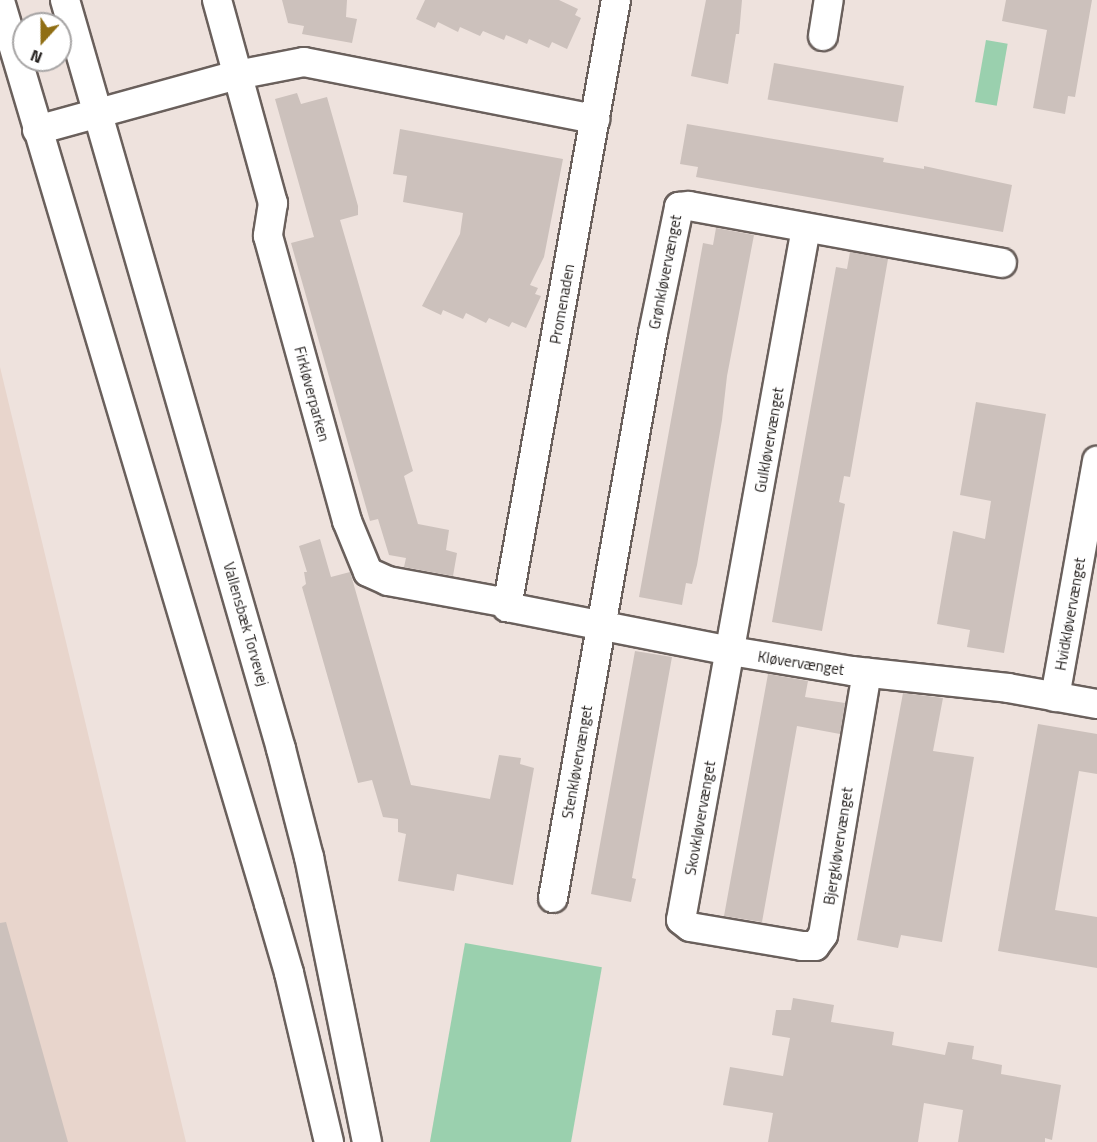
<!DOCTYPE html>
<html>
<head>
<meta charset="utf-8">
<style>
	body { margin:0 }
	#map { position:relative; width:1097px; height:1142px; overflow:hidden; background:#eee2dd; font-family:"Titillium Web",sans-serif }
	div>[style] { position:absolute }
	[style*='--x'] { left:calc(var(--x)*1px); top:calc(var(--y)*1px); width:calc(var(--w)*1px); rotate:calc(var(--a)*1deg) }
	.built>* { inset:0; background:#e8d5cc }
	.green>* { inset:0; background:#9ad0ae; transform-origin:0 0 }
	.building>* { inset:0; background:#ccc1bc; transform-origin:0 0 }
	.roads { filter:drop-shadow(2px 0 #6a605c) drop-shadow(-2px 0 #6a605c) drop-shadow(0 2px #6a605c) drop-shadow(0 -2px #6a605c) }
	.minor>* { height:28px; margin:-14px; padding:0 14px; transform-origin:14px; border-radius:14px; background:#fff }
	span { translate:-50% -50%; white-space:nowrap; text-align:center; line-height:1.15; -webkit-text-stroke:6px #fff; paint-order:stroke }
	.street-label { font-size:15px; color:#231f1d }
	.north { position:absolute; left:12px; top:12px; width:60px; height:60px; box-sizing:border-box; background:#fff; border:2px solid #a7a5a5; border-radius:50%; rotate:201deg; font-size:16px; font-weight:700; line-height:24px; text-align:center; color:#231f1d }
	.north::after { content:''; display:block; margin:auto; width:21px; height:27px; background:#906e13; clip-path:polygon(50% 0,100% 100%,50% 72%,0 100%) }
</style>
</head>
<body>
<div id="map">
	<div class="built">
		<div style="clip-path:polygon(0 367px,186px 1142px,0 1142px)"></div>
	</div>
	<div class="green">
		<div style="left:986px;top:40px;width:22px;height:63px;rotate:10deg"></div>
		<div style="left:465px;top:943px;width:139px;height:202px;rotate:10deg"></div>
	</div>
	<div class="building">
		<div style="clip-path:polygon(282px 0,347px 0,346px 17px,357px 19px,352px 43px,302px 34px,304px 26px,288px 23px)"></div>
		<div style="clip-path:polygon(425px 0,559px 0,578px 9px,575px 15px,581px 18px,567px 49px,552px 42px,549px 48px,529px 39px,527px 44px,506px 35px,504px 40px,483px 31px,480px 36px,460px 27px,458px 32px,438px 22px,435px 28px,416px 19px)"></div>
		<div style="clip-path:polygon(706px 0,742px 0,739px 34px,736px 34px,728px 84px,691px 76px)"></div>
		<div style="clip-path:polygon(1006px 0,1092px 0,1075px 97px,1068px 96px,1065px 114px,1033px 108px,1047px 30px,1002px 21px)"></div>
		<div style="left:774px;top:63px;width:132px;height:37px;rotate:10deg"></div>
		<div style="clip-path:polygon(297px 93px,301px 104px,327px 97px,358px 206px,358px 215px,340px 220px,413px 471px,404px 476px,418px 524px,449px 530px,446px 550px,457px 553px,453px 576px,404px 567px,406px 558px,389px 555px,378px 519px,370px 521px,291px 243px,314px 237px,275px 99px)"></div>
		<div style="clip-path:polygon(687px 124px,884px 158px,883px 162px,924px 169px,924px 166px,1012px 185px,1003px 232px,696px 177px,698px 167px,680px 164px)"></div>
		<div style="clip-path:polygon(400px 129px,563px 159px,544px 257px,530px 285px,538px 288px,535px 294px,541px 296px,526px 328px,512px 322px,509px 327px,489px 318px,486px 323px,466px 313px,463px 319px,443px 310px,441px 315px,422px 306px,460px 234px,463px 213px,403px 202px,407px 176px,393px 174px)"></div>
		<div style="clip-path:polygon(716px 228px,754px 235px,727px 376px,722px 420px,697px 565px,692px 584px,686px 583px,682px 605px,639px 597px,703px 243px,713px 245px)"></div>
		<div style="clip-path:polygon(850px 252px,888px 259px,850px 477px,844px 476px,839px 502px,845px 504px,822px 631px,772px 622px,836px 267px,847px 269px)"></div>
		<div style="clip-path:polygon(976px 402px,1046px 414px,1004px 653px,967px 647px,970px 630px,937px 624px,953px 531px,985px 539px,991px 501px,960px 495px)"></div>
		<div style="clip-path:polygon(320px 539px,331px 577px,350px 572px,351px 575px,411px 785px,490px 799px,499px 755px,521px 758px,520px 764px,534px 768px,513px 885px,457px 874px,454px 891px,398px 881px,406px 834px,398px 832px,398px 819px,383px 817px,372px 780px,358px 783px,302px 587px,306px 584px,304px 572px,307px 572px,299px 546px)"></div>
		<div style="clip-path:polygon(635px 651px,672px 657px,632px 878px,636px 879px,631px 902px,591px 894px)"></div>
		<div style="clip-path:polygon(768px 674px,808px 681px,805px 697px,845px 703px,840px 734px,797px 726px,762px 922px,724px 916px)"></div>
		<div style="clip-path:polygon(903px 693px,943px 698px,933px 751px,974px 757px,942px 942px,901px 935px,898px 948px,857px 940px)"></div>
		<div style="clip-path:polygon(1038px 724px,1097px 734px,1097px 774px,1079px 771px,1055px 910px,1097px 917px,1097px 968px,998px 951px)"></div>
		<div style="clip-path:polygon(6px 922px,68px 1142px,0 1142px,0 923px)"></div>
		<div style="clip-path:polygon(793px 998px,834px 1005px,831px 1022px,894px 1032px,892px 1045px,945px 1055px,948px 1042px,974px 1046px,972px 1059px,1002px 1065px,1001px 1074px,1061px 1085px,1052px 1140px,1045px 1138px,1045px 1142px,958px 1142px,963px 1110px,924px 1103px,918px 1142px,768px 1142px,773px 1113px,723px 1105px,730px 1067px,783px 1076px,790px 1038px,772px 1035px,776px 1010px,791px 1010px)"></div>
	</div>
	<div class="roads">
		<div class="minor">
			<div style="--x:65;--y:0;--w:780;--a:73.91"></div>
			<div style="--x:281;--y:749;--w:112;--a:75.5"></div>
			<div style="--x:309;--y:857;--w:291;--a:78.5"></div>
			<div style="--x:217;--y:0;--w:211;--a:74.6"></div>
			<div style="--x:273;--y:203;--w:33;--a:99"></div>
			<div style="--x:268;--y:236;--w:296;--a:74.5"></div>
			<div style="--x:347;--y:521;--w:55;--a:67.6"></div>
			<div style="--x:368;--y:572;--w:22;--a:24"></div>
			<div style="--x:388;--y:581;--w:122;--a:10.4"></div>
			<div style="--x:616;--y:0;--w:617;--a:100.18"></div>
			<div style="--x:507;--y:607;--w:228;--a:11.1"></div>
			<div style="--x:731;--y:651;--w:123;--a:9.4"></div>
			<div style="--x:852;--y:671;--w:157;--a:6.2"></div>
			<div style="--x:1008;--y:688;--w:90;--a:10.2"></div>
			<div style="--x:0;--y:1;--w:942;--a:73.41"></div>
			<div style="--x:269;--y:904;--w:72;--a:73.8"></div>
			<div style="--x:289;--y:973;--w:174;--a:76.7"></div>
			<div style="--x:823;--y:36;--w:36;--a:-81"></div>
			<div style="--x:37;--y:130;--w:207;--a:-15.4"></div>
			<div style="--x:237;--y:75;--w:68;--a:-11"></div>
			<div style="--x:304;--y:62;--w:297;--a:11.1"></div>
			<div style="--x:806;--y:228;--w:703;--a:100.24"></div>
			<div style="--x:681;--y:920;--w:11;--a:38"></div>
			<div style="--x:690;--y:927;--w:114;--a:9.6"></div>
			<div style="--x:802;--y:946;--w:13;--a:0"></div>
			<div style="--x:815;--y:946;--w:14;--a:-54"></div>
			<div style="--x:823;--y:935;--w:266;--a:-80.5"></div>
			<div style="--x:1055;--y:697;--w:240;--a:-79.9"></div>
			<div style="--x:553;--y:898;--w:574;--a:-79.96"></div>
			<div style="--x:653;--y:333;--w:129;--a:-78.3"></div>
			<div style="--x:679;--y:207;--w:10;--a:-6"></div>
			<div style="--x:689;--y:206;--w:318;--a:10.3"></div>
		</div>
	</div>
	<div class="street-label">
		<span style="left:665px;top:272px;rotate:-79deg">Grønkløvervænget</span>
		<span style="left:562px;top:304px;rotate:-80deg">Promenaden</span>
		<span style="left:312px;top:394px;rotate:75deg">Firkløverparken</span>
		<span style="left:769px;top:440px;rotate:-80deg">Gulkløvervænget</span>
		<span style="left:1070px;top:614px;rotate:-80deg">Hvidkløvervænget</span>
		<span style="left:246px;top:624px;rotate:74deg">Vallensbæk Torvevej</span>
		<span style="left:801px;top:663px;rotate:9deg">Kløvervænget</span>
		<span style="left:577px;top:762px;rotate:-80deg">Stenkløvervænget</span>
		<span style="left:700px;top:818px;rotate:-80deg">Skovkløvervænget</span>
		<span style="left:838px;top:846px;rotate:-81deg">Bjergkløvervænget</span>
	</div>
	<div class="north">N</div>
</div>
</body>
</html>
